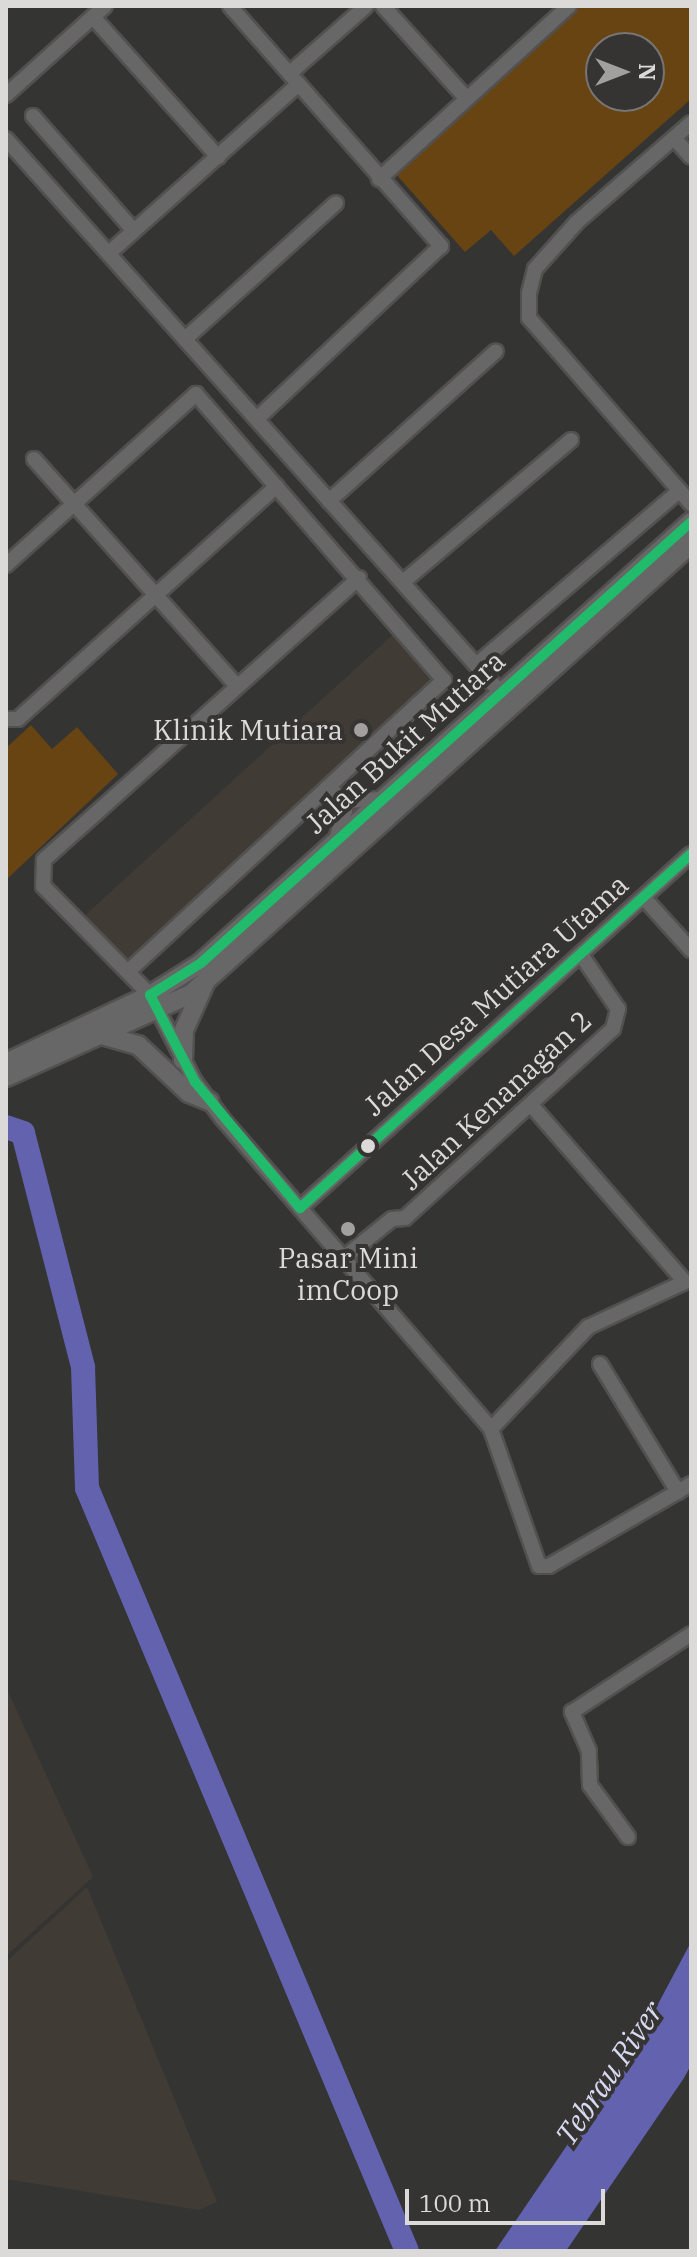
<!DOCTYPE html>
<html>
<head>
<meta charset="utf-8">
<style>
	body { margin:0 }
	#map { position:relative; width:697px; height:2257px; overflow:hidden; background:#343433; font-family:"IBM Plex Serif",serif }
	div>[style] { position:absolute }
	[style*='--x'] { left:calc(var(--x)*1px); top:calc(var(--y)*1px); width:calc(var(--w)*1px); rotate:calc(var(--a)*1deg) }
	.built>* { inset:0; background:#413b35 }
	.green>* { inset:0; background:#674411 }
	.water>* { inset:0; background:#6262af }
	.river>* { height:24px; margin:-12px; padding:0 12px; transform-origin:12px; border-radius:12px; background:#6262af }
	.roads { filter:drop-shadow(2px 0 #525150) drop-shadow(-2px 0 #525150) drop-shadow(0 2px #525150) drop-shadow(0 -2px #525150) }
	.minor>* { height:14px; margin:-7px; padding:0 7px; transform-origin:7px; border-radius:7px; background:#686767 }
	.tertiary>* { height:18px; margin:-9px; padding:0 9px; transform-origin:9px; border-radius:9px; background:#686767 }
	.bus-1>* { height:10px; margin:-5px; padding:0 5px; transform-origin:5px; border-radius:5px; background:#20bc6c }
	.dots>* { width:22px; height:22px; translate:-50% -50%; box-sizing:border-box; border:4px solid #353432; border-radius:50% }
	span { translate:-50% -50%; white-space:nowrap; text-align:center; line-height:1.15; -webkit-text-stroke:8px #353432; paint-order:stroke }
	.poi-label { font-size:28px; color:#dbdad9 }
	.right { translate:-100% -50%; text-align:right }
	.street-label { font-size:28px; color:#dbdad9 }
	.water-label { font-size:30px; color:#d7d9f0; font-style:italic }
	.frame { position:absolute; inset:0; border:8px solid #dbdad9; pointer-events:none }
	.north { position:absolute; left:585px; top:32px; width:80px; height:80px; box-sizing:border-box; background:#353432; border:2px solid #777675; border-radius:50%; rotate:90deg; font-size:22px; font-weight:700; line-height:32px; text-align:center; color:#dbdad9 }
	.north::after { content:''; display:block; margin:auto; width:28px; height:36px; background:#a1a09f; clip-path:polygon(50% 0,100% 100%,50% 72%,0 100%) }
	.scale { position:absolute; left:405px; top:2189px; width:200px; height:36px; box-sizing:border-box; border:4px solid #dbdad9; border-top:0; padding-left:10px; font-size:24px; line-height:28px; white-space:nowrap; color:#dbdad9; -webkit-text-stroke:6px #353432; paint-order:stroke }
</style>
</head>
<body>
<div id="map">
	<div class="built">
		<div style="clip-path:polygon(398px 630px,447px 684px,445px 691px,135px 972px,82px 918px)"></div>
		<div style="clip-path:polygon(6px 1687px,93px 1877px,6px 1956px)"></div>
		<div style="clip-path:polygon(87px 1887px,217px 2202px,199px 2210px,6px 2179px,6px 1962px)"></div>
	</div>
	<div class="green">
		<div style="clip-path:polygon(evenodd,581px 6px,691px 6px,691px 99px,514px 256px,491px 230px,465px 252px,394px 172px,581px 6px,601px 48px,649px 48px,649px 96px,601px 96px,601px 48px)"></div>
		<div style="clip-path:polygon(31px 725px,52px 749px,77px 727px,118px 774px,6px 880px,6px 748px)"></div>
	</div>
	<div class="water">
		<div style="clip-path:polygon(691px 1942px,691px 2065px,684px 2078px,566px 2251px,495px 2251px,640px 2038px)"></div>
	</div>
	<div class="river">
		<div style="--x:6;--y:1127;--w:18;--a:19"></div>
		<div style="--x:23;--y:1133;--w:242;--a:75.6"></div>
		<div style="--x:83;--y:1367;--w:121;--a:88.1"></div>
		<div style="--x:87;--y:1488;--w:827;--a:67.25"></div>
	</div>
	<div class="roads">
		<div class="minor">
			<div style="--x:230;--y:6;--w:320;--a:48.7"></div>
			<div style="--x:441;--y:246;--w:253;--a:136.8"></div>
			<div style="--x:383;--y:6;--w:124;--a:47.9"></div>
			<div style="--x:93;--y:17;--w:188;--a:48.2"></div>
			<div style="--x:290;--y:73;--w:101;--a:-41.4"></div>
			<div style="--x:6;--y:95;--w:133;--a:-42"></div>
			<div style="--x:33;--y:116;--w:152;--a:48.7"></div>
			<div style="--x:691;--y:123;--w:151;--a:139"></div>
			<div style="--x:577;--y:222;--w:63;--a:131.8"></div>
			<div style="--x:535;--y:269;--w:25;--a:104"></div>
			<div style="--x:529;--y:293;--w:25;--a:90"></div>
			<div style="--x:529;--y:318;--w:247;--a:48.9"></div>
			<div style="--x:674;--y:138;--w:25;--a:48"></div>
			<div style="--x:6;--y:139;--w:743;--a:48.22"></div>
			<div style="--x:501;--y:693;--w:8;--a:7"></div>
			<div style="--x:379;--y:179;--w:257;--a:-42.3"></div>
			<div style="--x:109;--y:253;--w:254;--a:-41.7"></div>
			<div style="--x:185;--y:339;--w:203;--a:-42"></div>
			<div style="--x:34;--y:459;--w:303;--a:48.2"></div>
			<div style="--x:329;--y:501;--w:224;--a:-41.9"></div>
			<div style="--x:6;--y:565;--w:256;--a:-42"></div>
			<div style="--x:196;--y:394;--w:379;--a:49.1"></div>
			<div style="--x:444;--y:680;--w:430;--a:137.3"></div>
			<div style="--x:359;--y:578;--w:423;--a:138.2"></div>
			<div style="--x:44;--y:860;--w:26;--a:92"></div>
			<div style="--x:43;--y:886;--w:153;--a:45.5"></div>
			<div style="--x:150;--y:995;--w:98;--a:62.7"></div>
			<div style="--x:195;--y:1082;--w:45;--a:53.1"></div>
			<div style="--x:222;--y:1118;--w:411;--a:49.1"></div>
			<div style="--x:491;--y:1429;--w:145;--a:70.7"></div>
			<div style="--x:539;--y:1566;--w:10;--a:0"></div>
			<div style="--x:549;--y:1566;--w:164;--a:-30"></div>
			<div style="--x:403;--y:582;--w:220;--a:-40.2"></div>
			<div style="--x:476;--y:665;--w:267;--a:-40.6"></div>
			<div style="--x:8;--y:719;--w:10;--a:0"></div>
			<div style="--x:18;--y:719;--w:348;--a:-42"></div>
			<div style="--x:332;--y:789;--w:25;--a:58"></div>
			<div style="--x:345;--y:810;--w:28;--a:107"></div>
			<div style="--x:343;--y:801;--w:38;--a:-3"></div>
			<div style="--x:644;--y:898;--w:70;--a:47.9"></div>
			<div style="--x:300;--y:1208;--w:527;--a:-42.16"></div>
			<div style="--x:345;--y:1257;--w:60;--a:-39"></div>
			<div style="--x:392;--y:1219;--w:13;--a:-4"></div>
			<div style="--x:405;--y:1218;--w:281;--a:-42.3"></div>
			<div style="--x:613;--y:1029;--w:21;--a:-76"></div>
			<div style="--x:618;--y:1009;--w:64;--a:-124.2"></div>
			<div style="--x:600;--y:1364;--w:150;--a:58.6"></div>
			<div style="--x:491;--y:1429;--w:141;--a:-46.4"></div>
			<div style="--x:588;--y:1327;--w:107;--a:-24.9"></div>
			<div style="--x:685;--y:1282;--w:235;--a:-131"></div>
			<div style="--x:628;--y:1837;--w:64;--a:-126.2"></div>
			<div style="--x:590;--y:1785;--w:34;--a:-92"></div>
			<div style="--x:589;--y:1751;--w:43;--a:-113.6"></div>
			<div style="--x:572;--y:1712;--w:142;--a:-33.2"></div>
		</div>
		<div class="tertiary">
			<div style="--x:102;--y:1035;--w:37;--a:16"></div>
			<div style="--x:138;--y:1045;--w:70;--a:43.3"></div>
			<div style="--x:189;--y:1093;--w:22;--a:22"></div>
			<div style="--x:183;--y:1060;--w:30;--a:-88"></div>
			<div style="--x:184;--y:1030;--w:51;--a:-65.9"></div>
			<div style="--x:6;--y:1063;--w:159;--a:-25.3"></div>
			<div style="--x:150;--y:995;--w:60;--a:-32.1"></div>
			<div style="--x:201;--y:963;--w:659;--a:-41.99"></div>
			<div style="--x:6;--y:1077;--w:203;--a:-24.2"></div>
			<div style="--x:191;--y:994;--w:673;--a:-41.99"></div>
		</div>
	</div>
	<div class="bus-1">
		<div style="--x:300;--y:1208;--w:164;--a:-129.8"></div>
		<div style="--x:195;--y:1082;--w:98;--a:-117.3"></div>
		<div style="--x:150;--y:995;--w:60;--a:-32.1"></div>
		<div style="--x:201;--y:963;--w:659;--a:-41.99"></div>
		<div style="--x:300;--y:1208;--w:527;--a:-42.16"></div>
	</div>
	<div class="dots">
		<div style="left:361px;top:730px;background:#a1a09f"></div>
		<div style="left:368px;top:1146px;background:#dbdad9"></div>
		<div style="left:348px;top:1229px;background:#a1a09f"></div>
	</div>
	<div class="poi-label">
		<span class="right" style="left:343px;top:730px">Klinik Mutiara</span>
		<span style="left:348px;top:1274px">Pasar Mini<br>imCoop</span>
	</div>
	<div class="street-label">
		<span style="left:405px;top:742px;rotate:-42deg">Jalan Bukit Mutiara</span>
		<span style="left:496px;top:995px;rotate:-42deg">Jalan Desa Mutiara Utama</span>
		<span style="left:496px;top:1100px;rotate:-43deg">Jalan Kenanagan 2</span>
	</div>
	<div class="water-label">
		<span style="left:609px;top:2073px;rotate:-56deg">Tebrau River</span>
	</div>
	<div class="frame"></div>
	<div class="north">N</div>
	<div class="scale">100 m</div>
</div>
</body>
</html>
